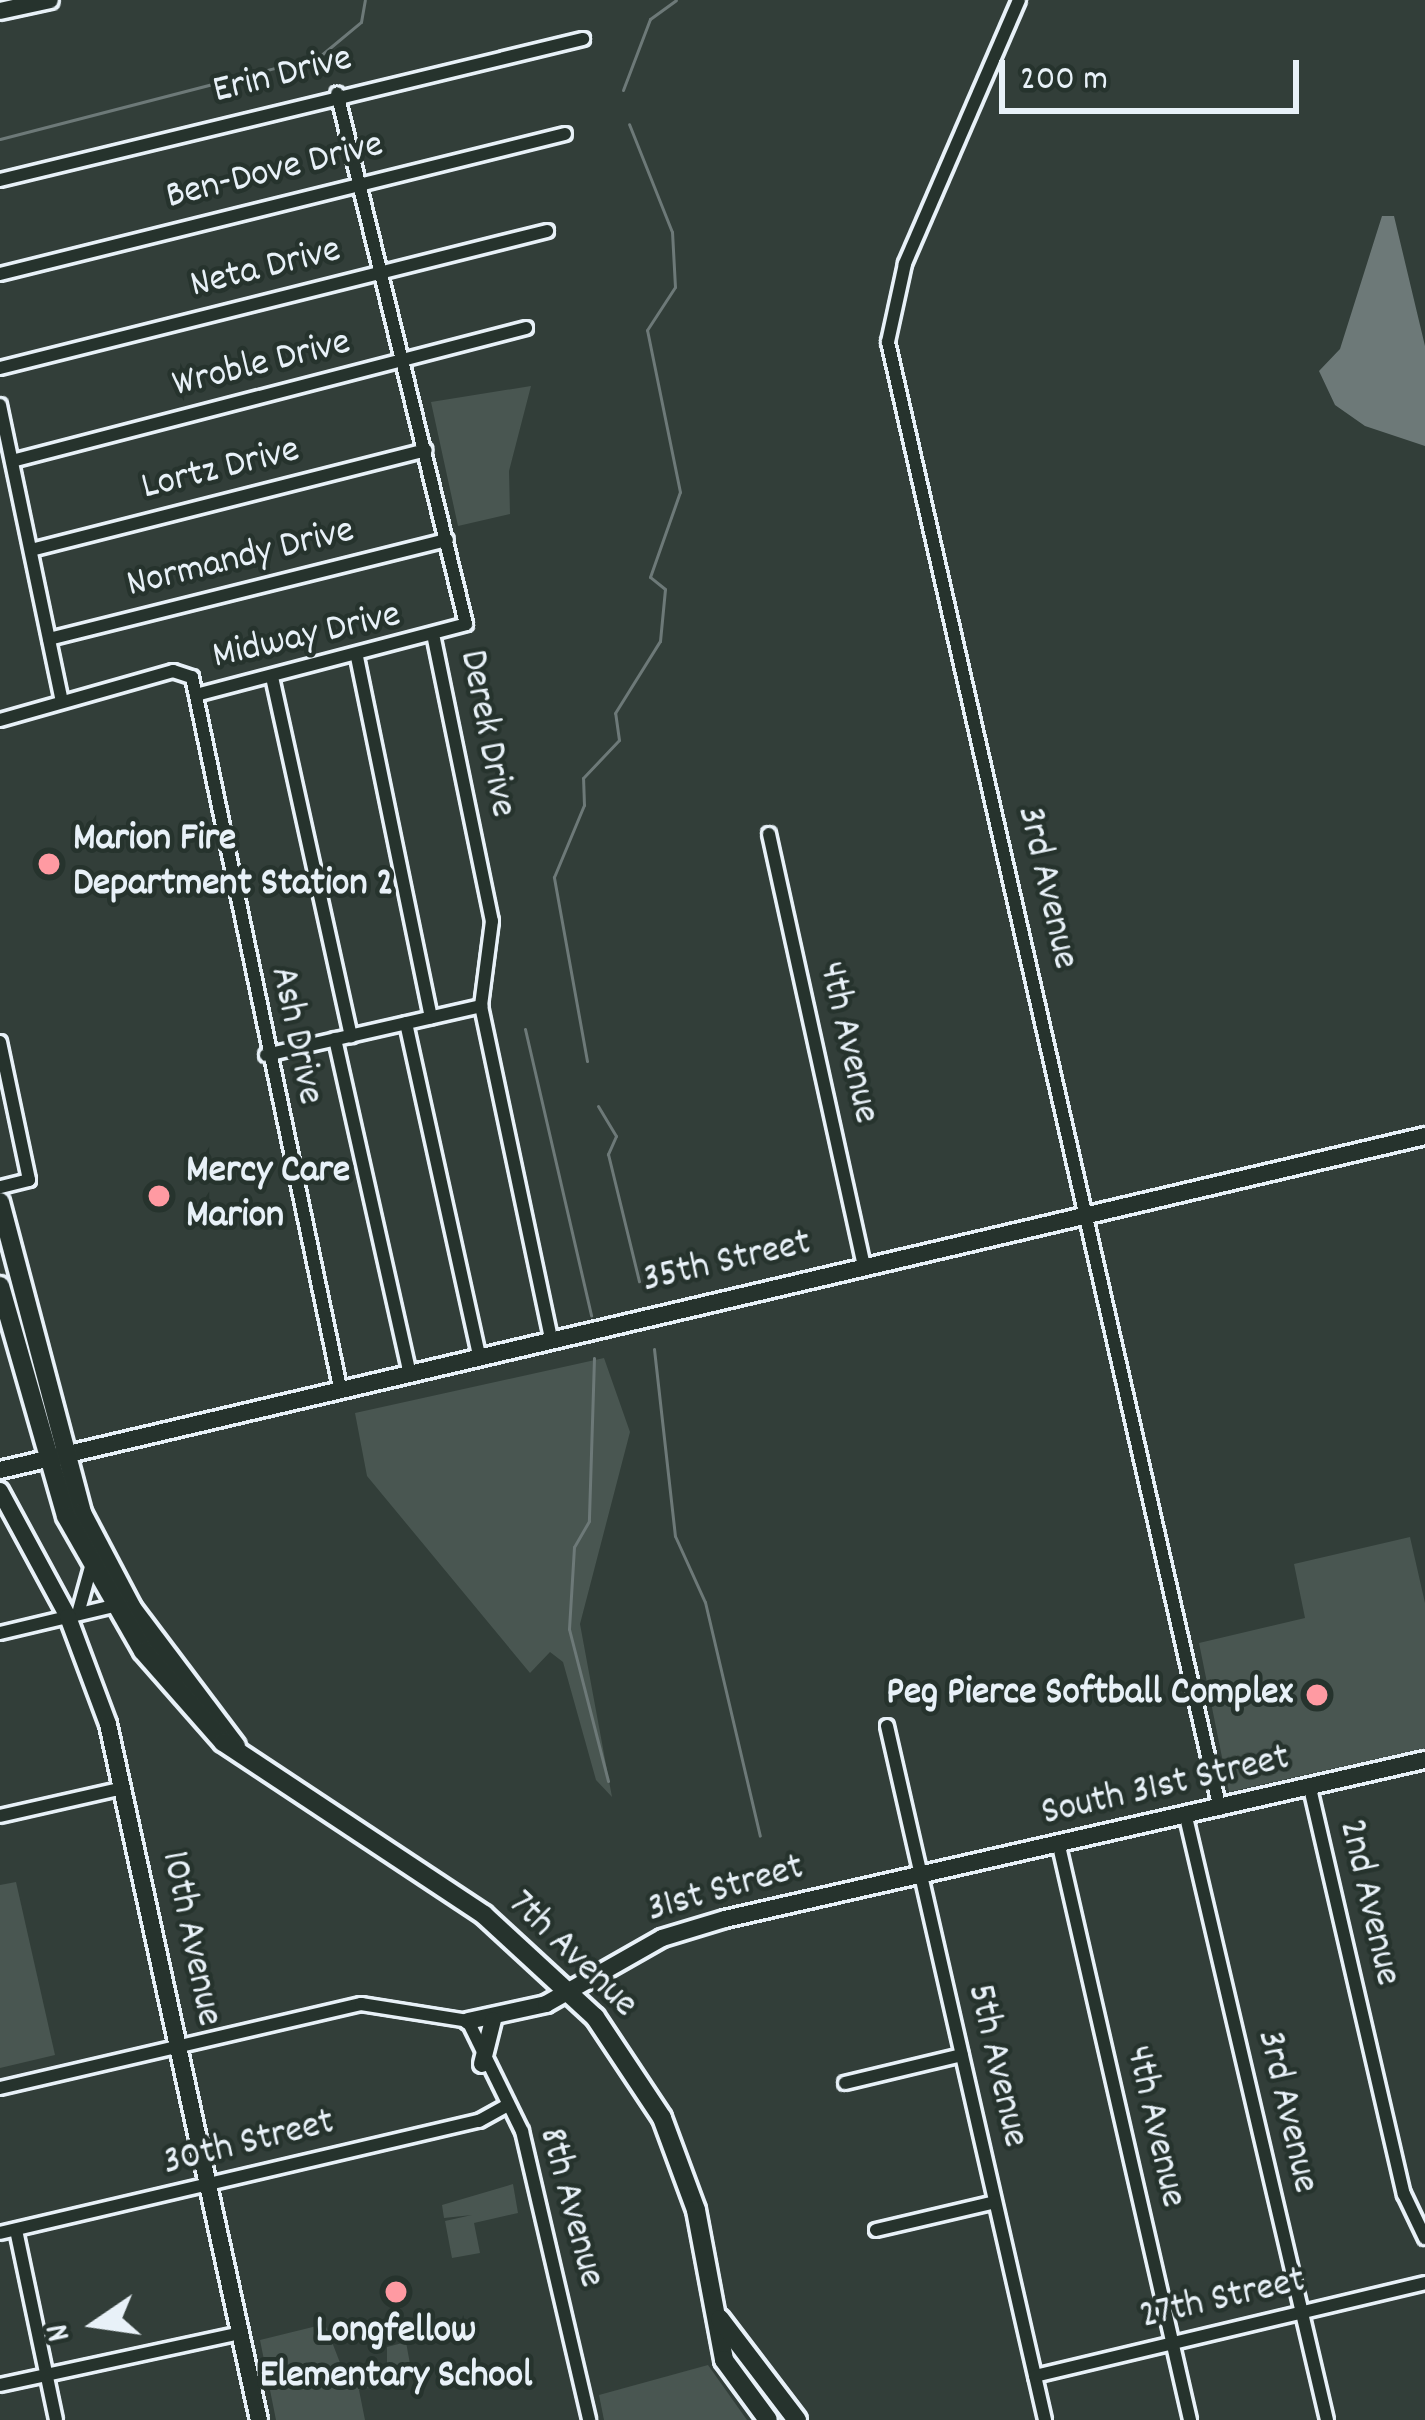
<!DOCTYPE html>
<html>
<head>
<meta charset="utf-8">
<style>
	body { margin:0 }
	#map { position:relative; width:1425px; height:2420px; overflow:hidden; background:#323e39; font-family:Dekko,sans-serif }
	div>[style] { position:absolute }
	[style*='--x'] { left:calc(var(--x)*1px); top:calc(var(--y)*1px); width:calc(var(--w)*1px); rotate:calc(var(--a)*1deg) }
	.green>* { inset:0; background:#495651 }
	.water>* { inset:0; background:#6d7978 }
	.stream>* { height:3px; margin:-1.5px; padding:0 1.5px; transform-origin:1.5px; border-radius:1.5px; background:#6d7978 }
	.roads { filter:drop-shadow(3px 0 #e8f1f8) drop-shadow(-3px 0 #e8f1f8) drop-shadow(0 3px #e8f1f8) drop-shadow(0 -3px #e8f1f8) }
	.street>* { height:12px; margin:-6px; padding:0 6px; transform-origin:6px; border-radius:6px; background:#26332d }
	.secondary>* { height:16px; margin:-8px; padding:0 8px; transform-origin:8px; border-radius:8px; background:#26332d }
	.primary>* { height:18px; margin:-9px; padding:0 9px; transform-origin:9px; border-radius:9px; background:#26332d }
	.dots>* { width:33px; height:33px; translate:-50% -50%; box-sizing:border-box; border:6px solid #26332d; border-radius:50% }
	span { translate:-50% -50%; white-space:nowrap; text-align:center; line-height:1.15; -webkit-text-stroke:9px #26332d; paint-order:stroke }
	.street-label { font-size:39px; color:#e8f1f8 }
	.poi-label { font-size:39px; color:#e8f1f8; font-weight:700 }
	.left { translate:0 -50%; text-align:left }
	.right { translate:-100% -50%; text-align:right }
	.north { position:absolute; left:36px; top:2264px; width:120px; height:120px; -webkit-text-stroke:9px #26332d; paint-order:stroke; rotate:257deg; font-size:33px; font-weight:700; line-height:48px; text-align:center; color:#e8f1f8 }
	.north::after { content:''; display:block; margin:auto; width:42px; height:54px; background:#e8f1f8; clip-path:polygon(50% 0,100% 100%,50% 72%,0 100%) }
	.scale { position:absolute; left:999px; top:60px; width:300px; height:54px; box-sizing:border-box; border:6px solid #e8f1f8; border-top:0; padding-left:15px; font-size:36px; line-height:42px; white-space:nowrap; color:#e8f1f8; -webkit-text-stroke:9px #26332d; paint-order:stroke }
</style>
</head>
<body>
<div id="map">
	<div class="green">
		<div style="clip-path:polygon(531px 386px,509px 471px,510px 514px,458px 526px,431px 402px)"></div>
		<div style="clip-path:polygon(604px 1358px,630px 1432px,580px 1624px,612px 1797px,596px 1780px,563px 1662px,550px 1652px,530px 1673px,367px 1476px,355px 1413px)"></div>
		<div style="clip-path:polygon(1410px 1537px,1425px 1603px,1425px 1748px,1229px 1792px,1199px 1643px,1305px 1618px,1294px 1564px)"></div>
		<div style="clip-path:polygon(16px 1882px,55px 2055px,0 2068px,0 1885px)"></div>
		<div style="clip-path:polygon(513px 2184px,518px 2213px,474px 2223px,480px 2253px,452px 2258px,445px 2221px,472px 2215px,444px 2218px,442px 2205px)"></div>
		<div style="clip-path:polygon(325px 2324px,344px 2373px,387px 2363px,387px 2347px,406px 2342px,412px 2375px,359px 2390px,365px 2420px,276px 2420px,260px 2340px)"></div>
		<div style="clip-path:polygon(708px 2365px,747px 2420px,604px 2420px,599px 2395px)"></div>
	</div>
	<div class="water">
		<div style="clip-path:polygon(1382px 216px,1394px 216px,1425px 346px,1425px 446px,1365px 426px,1335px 405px,1319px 371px,1340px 349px)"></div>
	</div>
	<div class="stream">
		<div style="--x:623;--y:90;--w:76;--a:-69.2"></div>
		<div style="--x:650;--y:19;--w:32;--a:-36"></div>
		<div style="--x:0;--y:139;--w:331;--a:-14.5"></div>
		<div style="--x:320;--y:56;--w:53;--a:-39.7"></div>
		<div style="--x:361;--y:22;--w:22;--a:-80"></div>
		<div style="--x:525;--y:1029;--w:294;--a:77"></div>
		<div style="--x:587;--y:1061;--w:187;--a:-100.2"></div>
		<div style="--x:554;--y:877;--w:78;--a:-67.4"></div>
		<div style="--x:584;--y:805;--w:27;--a:-92"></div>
		<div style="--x:583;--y:778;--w:52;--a:-46.5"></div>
		<div style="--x:619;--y:740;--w:27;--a:-98"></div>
		<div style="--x:615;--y:713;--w:85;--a:-58"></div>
		<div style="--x:660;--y:641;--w:52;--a:-84.5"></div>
		<div style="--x:665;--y:589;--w:19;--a:-141"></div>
		<div style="--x:650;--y:577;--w:90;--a:-70.6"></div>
		<div style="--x:680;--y:492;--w:165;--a:-101.5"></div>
		<div style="--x:647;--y:330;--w:51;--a:-56.9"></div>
		<div style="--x:675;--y:287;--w:55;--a:-93.1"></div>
		<div style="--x:672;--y:232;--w:116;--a:-111.7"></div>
		<div style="--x:598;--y:1106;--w:35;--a:59"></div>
		<div style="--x:616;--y:1136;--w:20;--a:114"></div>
		<div style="--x:608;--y:1154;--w:131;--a:76.3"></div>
		<div style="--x:654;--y:1349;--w:188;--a:83.6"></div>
		<div style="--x:675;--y:1536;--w:72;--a:65.6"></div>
		<div style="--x:705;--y:1602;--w:240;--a:76.8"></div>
		<div style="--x:594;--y:1358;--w:163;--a:91.8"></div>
		<div style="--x:589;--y:1521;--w:30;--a:120"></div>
		<div style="--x:574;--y:1547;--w:82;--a:93.5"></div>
		<div style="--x:569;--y:1629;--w:157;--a:75.6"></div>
	</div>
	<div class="roads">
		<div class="street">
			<div style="--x:1019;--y:0;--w:288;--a:113.4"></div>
			<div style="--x:905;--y:264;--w:80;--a:102.3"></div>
			<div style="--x:888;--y:342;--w:1504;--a:77.25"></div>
			<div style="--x:0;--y:180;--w:600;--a:-13.6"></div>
			<div style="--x:0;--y:274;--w:582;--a:-13.92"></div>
			<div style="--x:0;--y:368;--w:564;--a:-14.06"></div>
			<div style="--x:0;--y:405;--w:303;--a:78.2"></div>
			<div style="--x:12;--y:461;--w:531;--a:-14.51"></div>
			<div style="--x:31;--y:550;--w:407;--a:-14.2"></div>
			<div style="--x:49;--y:639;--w:410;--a:-14"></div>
			<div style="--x:434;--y:639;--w:288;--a:78.4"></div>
			<div style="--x:492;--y:921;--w:86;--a:97.4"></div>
			<div style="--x:481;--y:1006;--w:339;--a:78.1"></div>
			<div style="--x:357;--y:657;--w:368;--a:78.4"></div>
			<div style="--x:272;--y:677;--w:368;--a:77.6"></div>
			<div style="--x:196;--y:695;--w:279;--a:-14.7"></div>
			<div style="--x:466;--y:624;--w:546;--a:-103.65"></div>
			<div style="--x:0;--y:720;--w:180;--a:-15.8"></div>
			<div style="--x:173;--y:671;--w:20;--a:18"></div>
			<div style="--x:192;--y:677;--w:725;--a:78.23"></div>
			<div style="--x:769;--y:834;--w:442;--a:77.6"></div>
			<div style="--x:406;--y:1023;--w:340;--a:77.6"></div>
			<div style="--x:335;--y:1039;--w:340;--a:77.4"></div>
			<div style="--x:0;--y:1042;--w:141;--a:78.1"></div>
			<div style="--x:29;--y:1180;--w:30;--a:166"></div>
			<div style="--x:266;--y:1055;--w:221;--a:-12.8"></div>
			<div style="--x:79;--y:1610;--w:45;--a:-74.4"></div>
			<div style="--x:0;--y:1633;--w:116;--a:-13.4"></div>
			<div style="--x:887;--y:1726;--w:712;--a:77.17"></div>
			<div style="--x:1310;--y:1788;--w:417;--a:77"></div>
			<div style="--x:1404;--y:2194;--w:49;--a:64.5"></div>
			<div style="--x:0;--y:1816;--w:126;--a:-12.8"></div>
			<div style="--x:1186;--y:1817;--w:619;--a:76.84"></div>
			<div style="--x:1059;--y:1846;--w:589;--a:77.14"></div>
			<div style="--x:845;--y:2083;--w:120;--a:-13.5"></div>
			<div style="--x:0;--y:2088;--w:371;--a:-13.1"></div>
			<div style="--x:361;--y:2004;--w:108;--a:9"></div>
			<div style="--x:468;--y:2021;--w:123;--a:63.9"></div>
			<div style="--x:522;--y:2131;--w:297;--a:76.9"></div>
			<div style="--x:16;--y:2230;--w:194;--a:78.1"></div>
			<div style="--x:876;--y:2230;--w:122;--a:-13.2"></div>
			<div style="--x:0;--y:2233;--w:492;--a:-13.2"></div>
			<div style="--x:479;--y:2121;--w:33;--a:-29"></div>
			<div style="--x:1035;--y:2376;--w:401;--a:-13.4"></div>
			<div style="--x:0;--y:2385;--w:246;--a:-12.2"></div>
		</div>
		<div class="secondary">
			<div style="--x:0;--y:11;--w:51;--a:-12.4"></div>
			<div style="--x:0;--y:1470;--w:1464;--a:-13.19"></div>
			<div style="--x:0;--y:1491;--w:143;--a:61.6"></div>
			<div style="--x:68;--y:1617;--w:114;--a:69.5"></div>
			<div style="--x:108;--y:1724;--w:712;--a:77.76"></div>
			<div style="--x:468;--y:2021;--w:80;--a:-12.3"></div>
			<div style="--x:546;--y:2004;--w:133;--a:-29.6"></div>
			<div style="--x:662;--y:1938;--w:66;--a:-16.8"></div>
			<div style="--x:725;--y:1919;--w:718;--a:-12.8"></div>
			<div style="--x:482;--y:2064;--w:45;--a:-76"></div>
		</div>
		<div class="primary">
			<div style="--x:0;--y:1202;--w:322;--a:75.2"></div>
			<div style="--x:82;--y:1513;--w:107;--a:62.2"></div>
			<div style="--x:132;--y:1608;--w:173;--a:53"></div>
			<div style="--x:0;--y:1286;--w:239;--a:74"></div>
			<div style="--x:66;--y:1516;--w:155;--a:60.3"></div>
			<div style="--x:143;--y:1651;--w:121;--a:48.7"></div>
			<div style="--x:223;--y:1742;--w:313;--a:33.5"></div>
			<div style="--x:484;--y:1915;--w:151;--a:42.6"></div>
			<div style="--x:595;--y:2017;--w:121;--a:56.4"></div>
			<div style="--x:662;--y:2118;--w:98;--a:69.7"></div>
			<div style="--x:696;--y:2210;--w:153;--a:79.4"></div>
			<div style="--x:724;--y:2360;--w:74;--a:53.7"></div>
			<div style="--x:720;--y:2319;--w:127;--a:52.7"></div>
		</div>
	</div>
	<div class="dots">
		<div style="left:49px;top:864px;background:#ff9aa2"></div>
		<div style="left:159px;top:1196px;background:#ff9aa2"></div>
		<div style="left:1317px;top:1695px;background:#ff9aa2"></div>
		<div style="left:396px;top:2292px;background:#ff9aa2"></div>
	</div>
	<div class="street-label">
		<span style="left:283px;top:77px;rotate:-14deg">Erin Drive</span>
		<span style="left:275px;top:173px;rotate:-14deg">Ben-Dove Drive</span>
		<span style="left:266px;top:270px;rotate:-14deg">Neta Drive</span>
		<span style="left:262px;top:366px;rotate:-14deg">Wroble Drive</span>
		<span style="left:221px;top:471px;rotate:-14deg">Lortz Drive</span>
		<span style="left:241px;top:560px;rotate:-14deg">Normandy Drive</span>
		<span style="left:307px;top:638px;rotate:-13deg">Midway Drive</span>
		<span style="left:485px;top:734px;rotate:79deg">Derek Drive</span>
		<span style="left:1045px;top:888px;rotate:77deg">3rd Avenue</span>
		<span style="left:294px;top:1036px;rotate:78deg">Ash Drive</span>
		<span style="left:846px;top:1043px;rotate:77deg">4th Avenue</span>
		<span style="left:727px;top:1264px;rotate:-13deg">35th Street</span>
		<span style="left:1166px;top:1788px;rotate:-13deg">South 31st Street</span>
		<span style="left:726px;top:1891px;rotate:-16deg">31st Street</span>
		<span style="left:1367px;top:1903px;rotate:77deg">2nd Avenue</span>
		<span style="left:189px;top:1939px;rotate:78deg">10th Avenue</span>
		<span style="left:571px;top:1956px;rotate:44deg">7th Avenue</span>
		<span style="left:995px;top:2066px;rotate:77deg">5th Avenue</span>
		<span style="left:1285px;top:2112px;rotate:77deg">3rd Avenue</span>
		<span style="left:1153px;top:2127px;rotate:77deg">4th Avenue</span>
		<span style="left:249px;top:2145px;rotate:-14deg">30th Street</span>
		<span style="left:569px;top:2208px;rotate:75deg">8th Avenue</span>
		<span style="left:1223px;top:2301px;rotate:-13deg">27th Street</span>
	</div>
	<div class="poi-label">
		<span class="left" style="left:73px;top:864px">Marion Fire<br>Department Station 2</span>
		<span class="left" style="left:186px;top:1196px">Mercy Care<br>Marion</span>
		<span class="right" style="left:1293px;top:1695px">Peg Pierce Softball Complex</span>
		<span style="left:396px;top:2356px">Longfellow<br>Elementary School</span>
	</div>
	<div class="north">N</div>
	<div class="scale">200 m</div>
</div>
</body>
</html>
